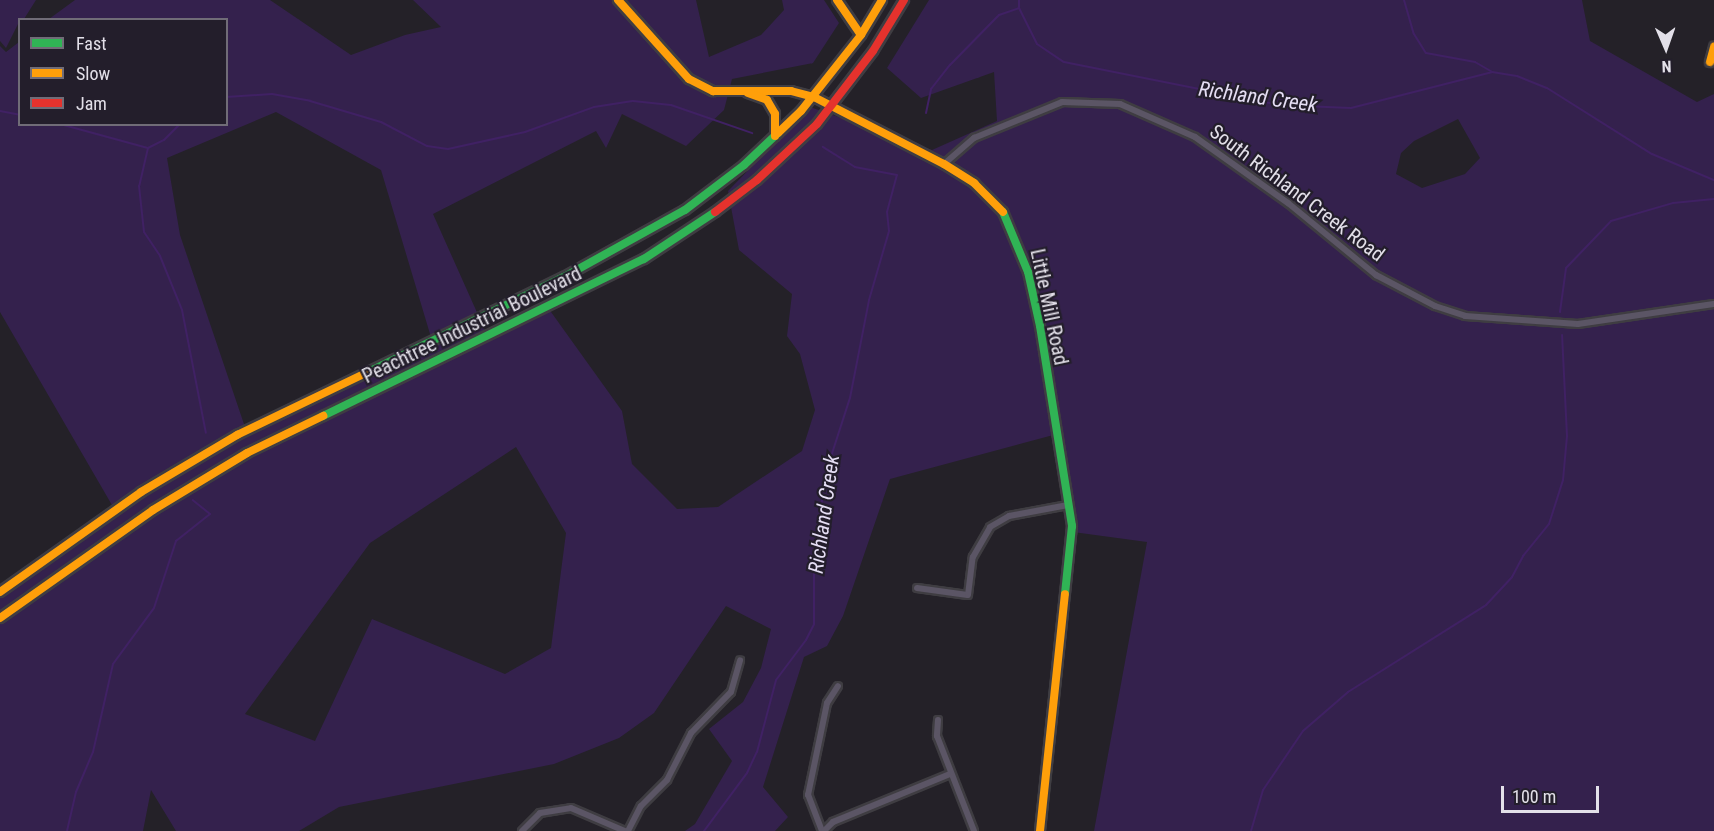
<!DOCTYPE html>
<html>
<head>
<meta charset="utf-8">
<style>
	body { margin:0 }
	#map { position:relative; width:1714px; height:831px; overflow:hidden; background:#242128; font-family:"Roboto Condensed",sans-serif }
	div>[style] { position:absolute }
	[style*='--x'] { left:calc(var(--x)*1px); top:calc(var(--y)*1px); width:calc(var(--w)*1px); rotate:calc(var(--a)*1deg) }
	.green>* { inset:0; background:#34214d }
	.stream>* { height:2px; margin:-1px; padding:0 1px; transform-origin:1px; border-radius:1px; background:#402164 }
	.roads { filter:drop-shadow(2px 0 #3f3d42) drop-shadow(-2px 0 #3f3d42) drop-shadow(0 2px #3f3d42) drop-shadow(0 -2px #3f3d42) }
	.street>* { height:6px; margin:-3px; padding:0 3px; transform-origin:3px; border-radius:3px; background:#5b5565 }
	.fast>* { height:8px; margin:-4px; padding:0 4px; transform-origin:4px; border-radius:4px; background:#30b455 }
	.slow>* { height:8px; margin:-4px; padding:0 4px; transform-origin:4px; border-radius:4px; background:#ff9f0a }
	.jam>* { height:8px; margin:-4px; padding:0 4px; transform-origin:4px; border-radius:4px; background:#e5322d }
	span { translate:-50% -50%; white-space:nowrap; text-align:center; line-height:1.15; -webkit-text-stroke:4.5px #231e2b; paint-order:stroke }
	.street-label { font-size:20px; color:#e3e0e9 }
	.water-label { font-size:21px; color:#e5def4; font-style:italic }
	.legend { position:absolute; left:18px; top:18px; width:210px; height:108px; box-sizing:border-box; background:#231e2b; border:2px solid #706c77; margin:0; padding:8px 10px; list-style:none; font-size:18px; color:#e3e0e9 }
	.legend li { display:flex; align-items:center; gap:12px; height:30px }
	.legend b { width:30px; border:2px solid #706c77 }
	.north { position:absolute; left:1636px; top:18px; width:60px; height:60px; -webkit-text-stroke:4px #231e2b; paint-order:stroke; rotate:178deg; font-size:16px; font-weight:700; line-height:24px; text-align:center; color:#e3e0e9 }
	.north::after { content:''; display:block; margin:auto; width:21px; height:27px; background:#e3e0e9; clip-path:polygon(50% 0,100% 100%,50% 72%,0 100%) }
	.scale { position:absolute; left:1501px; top:786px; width:98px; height:27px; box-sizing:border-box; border:3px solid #e3e0e9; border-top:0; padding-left:8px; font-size:18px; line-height:21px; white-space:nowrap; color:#e3e0e9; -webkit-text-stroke:4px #231e2b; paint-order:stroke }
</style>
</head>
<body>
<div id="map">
	<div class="green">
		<div style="clip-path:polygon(0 0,36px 0,24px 19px,20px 20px,6px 48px,0 41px)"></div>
		<div style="clip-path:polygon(evenodd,75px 0,270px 0,351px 55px,405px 35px,441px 27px,413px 0,696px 0,709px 57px,761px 35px,784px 10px,782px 0,824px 0,839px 23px,813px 63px,732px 79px,724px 110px,686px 146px,622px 114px,606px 148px,596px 131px,433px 214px,488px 337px,546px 305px,622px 411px,632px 464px,677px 509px,718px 507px,802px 451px,815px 410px,800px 354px,787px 336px,792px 294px,739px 250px,728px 191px,810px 107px,932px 150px,997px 121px,994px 72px,921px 98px,887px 68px,929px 0,1582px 0,1590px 41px,1697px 102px,1714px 94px,1714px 831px,1094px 831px,1147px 542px,1073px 532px,1057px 434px,890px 479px,843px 616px,827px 646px,804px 657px,763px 787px,788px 817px,775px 831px,685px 831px,695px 824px,732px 761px,709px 729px,743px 702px,761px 668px,771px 629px,726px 606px,654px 713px,619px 738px,554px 764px,339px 807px,299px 831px,176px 831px,151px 790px,143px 831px,0 831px,0 593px,116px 512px,0 312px,0 46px,6px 52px,19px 42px,20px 124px,226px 124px,226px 20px,49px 19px,75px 0,276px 112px,381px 170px,433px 344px,246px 430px,180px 235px,167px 158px,276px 112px,75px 0,1458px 119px,1480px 158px,1465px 174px,1422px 188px,1396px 174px,1401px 153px,1414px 141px,1458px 119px,75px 0,516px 447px,566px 533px,551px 648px,505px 674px,372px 619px,315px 741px,245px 714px,370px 543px,516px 447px)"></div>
	</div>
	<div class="stream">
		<div style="--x:1404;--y:0;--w:35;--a:74"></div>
		<div style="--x:1414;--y:34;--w:22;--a:58"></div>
		<div style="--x:1426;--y:53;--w:50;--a:10.4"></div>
		<div style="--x:1475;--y:62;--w:20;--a:30"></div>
		<div style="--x:1019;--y:8;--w:40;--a:63.4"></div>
		<div style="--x:1037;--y:44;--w:32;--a:34"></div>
		<div style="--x:1064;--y:62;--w:219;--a:11.3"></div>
		<div style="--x:1279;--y:105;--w:72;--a:2.4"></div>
		<div style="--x:1351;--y:108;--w:146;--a:-14.3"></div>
		<div style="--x:1492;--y:72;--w:25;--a:9"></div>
		<div style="--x:1517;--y:76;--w:32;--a:22"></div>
		<div style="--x:1547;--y:88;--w:124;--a:32.2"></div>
		<div style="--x:1652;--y:154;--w:67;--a:22.8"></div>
		<div style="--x:1019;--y:8;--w:8;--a:-90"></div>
		<div style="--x:226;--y:97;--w:46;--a:-3.7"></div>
		<div style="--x:272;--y:94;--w:39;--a:10"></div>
		<div style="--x:310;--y:101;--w:74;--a:16.5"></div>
		<div style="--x:381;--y:122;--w:52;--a:27.6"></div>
		<div style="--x:427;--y:146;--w:21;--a:8"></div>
		<div style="--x:448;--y:149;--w:79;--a:-12.4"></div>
		<div style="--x:525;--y:132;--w:73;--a:-19.9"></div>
		<div style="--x:594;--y:107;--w:39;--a:-9"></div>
		<div style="--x:633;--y:101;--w:38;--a:6"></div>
		<div style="--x:671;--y:105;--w:86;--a:19.1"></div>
		<div style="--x:0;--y:111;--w:20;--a:11"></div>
		<div style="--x:926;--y:113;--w:25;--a:-78"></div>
		<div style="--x:931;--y:89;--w:31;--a:-52"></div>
		<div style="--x:950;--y:65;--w:70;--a:-45.6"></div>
		<div style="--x:999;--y:15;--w:21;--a:-19"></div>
		<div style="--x:60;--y:124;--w:91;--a:15.3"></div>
		<div style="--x:148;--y:148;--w:18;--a:-27"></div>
		<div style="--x:164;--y:140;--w:23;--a:-45"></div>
		<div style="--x:148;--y:148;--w:39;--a:103"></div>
		<div style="--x:139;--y:186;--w:46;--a:83.8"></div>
		<div style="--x:144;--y:232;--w:29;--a:56"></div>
		<div style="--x:160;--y:256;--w:58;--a:67.8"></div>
		<div style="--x:182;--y:310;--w:125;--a:79"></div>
		<div style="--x:1560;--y:312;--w:44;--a:-82.2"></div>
		<div style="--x:1566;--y:268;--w:65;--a:-46.2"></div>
		<div style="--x:1611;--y:221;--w:65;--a:-16.2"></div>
		<div style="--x:1673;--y:203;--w:41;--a:-5.6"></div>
		<div style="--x:67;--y:831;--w:40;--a:-77"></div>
		<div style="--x:76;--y:792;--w:43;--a:-67"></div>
		<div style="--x:93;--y:752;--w:90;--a:-77.2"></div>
		<div style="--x:113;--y:664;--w:69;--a:-53.8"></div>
		<div style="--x:154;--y:608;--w:71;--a:-71.8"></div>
		<div style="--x:176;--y:541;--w:43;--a:-38.5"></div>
		<div style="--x:210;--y:514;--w:22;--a:-141"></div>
		<div style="--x:704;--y:831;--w:72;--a:-53.4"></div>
		<div style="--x:747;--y:773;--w:23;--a:-65"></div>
		<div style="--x:757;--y:752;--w:74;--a:-75.2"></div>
		<div style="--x:776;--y:680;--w:50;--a:-53.1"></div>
		<div style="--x:806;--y:640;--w:18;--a:-63"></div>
		<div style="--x:814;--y:624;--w:72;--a:-90"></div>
		<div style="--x:814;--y:552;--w:84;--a:-81.1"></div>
		<div style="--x:827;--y:469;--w:75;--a:-72.1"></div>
		<div style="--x:850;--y:398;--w:100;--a:-79"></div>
		<div style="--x:869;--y:300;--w:72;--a:-73.8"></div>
		<div style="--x:889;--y:231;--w:19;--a:-96"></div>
		<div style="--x:887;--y:212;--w:38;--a:-75"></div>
		<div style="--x:897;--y:175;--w:43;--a:-169.2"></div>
		<div style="--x:855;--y:167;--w:38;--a:-148"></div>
		<div style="--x:1251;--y:831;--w:43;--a:-73.7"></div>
		<div style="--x:1263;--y:790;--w:71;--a:-55.9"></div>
		<div style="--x:1303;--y:731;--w:60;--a:-40.9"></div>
		<div style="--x:1348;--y:692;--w:163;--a:-32.2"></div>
		<div style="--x:1486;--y:605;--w:38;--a:-47"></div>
		<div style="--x:1512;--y:577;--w:24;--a:-62"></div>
		<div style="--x:1523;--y:556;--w:41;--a:-50.9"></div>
		<div style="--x:1549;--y:524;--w:46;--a:-72.3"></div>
		<div style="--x:1563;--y:480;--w:44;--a:-84.8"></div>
		<div style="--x:1567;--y:436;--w:101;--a:-92.8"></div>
	</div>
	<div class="roads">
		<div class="street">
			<div style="--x:944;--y:164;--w:40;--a:-41"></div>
			<div style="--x:974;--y:138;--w:95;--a:-22.2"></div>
			<div style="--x:1062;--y:102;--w:58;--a:2"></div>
			<div style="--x:1120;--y:104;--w:82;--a:23.7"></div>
			<div style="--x:1195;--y:137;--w:114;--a:35.4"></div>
			<div style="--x:1288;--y:203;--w:114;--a:39.3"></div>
			<div style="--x:1376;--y:275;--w:67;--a:27.7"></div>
			<div style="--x:1435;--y:306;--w:32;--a:18"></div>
			<div style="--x:1465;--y:316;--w:113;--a:4"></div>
			<div style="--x:1578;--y:324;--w:137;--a:-8.4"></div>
			<div style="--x:917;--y:588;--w:51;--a:7.8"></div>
			<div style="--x:968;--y:595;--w:38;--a:-83"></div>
			<div style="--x:973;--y:557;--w:34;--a:-60"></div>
			<div style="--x:990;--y:527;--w:22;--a:-30"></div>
			<div style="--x:1009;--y:516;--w:60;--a:-10.6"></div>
			<div style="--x:938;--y:720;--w:16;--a:94"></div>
			<div style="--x:937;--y:736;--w:102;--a:68.7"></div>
			<div style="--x:522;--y:831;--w:25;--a:-45"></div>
			<div style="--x:540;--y:813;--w:31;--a:-9"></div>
			<div style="--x:571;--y:808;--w:59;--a:23.1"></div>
			<div style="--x:628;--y:831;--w:28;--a:-63"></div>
			<div style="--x:641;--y:806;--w:37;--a:-45"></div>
			<div style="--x:667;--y:780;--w:53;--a:-62.9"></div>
			<div style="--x:691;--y:733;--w:57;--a:-45.7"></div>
			<div style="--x:731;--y:692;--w:33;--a:-74"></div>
			<div style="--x:822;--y:831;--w:39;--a:-111"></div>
			<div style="--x:808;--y:795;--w:94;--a:-78.3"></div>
			<div style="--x:827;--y:703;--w:20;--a:-57"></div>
			<div style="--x:824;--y:831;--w:13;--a:-45"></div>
			<div style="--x:833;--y:822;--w:126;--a:-22.3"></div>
		</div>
		<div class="fast">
			<div style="--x:1003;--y:212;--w:65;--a:67.4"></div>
			<div style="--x:1028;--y:272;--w:55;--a:77.5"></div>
			<div style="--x:1040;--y:326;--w:203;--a:80.9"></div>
			<div style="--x:1072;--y:526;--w:68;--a:95.9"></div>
			<div style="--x:366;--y:373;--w:220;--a:-25.9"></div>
			<div style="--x:564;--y:277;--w:138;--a:-29"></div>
			<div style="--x:685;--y:210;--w:74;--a:-37.3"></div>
			<div style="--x:744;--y:165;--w:47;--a:-43.3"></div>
			<div style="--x:323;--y:416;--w:357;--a:-26.1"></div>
			<div style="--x:644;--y:259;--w:85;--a:-33.5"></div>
		</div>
		<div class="slow">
			<div style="--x:618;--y:0;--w:106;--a:48.1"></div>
			<div style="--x:689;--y:79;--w:27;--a:27"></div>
			<div style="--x:713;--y:91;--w:78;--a:0"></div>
			<div style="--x:791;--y:91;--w:24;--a:15"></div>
			<div style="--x:814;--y:97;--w:146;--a:27.3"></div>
			<div style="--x:944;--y:164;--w:36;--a:32"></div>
			<div style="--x:974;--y:183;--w:41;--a:45"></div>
			<div style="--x:837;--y:0;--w:42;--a:55.6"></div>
			<div style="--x:1710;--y:62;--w:16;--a:-75"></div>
			<div style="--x:748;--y:93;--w:20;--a:20"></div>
			<div style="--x:767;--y:100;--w:16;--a:60"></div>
			<div style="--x:775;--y:114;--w:22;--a:90"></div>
			<div style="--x:778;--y:133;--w:32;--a:-44"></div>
			<div style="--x:801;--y:111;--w:97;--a:-51.7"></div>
			<div style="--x:861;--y:35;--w:41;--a:-59"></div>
			<div style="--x:0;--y:592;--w:173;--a:-35.3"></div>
			<div style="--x:141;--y:492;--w:112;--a:-30.7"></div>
			<div style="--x:237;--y:435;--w:143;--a:-25.7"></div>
			<div style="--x:0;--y:618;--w:187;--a:-35.2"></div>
			<div style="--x:153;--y:510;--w:110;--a:-31.2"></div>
			<div style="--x:247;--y:453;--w:85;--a:-26"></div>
			<div style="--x:1040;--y:831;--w:238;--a:-84"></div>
		</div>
		<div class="jam">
			<div style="--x:715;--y:212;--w:53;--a:-37.3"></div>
			<div style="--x:757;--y:180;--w:82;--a:-43"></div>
			<div style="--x:817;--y:124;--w:92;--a:-52.5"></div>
			<div style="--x:873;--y:51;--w:60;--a:-58.7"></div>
		</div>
	</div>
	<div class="street-label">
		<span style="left:1297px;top:193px;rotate:37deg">South Richland Creek Road</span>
		<span style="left:1049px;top:307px;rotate:78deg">Little Mill Road</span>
		<span style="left:472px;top:325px;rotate:-26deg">Peachtree Industrial Boulevard</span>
	</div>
	<div class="water-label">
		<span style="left:1258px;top:97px;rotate:8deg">Richland Creek</span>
		<span style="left:824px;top:514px;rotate:-82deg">Richland Creek</span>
	</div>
	<ul class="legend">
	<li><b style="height:8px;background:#30b455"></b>Fast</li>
	<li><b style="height:8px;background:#ff9f0a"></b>Slow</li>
	<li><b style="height:8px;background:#e5322d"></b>Jam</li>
	</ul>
	<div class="north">N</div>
	<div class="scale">100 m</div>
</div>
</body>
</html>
